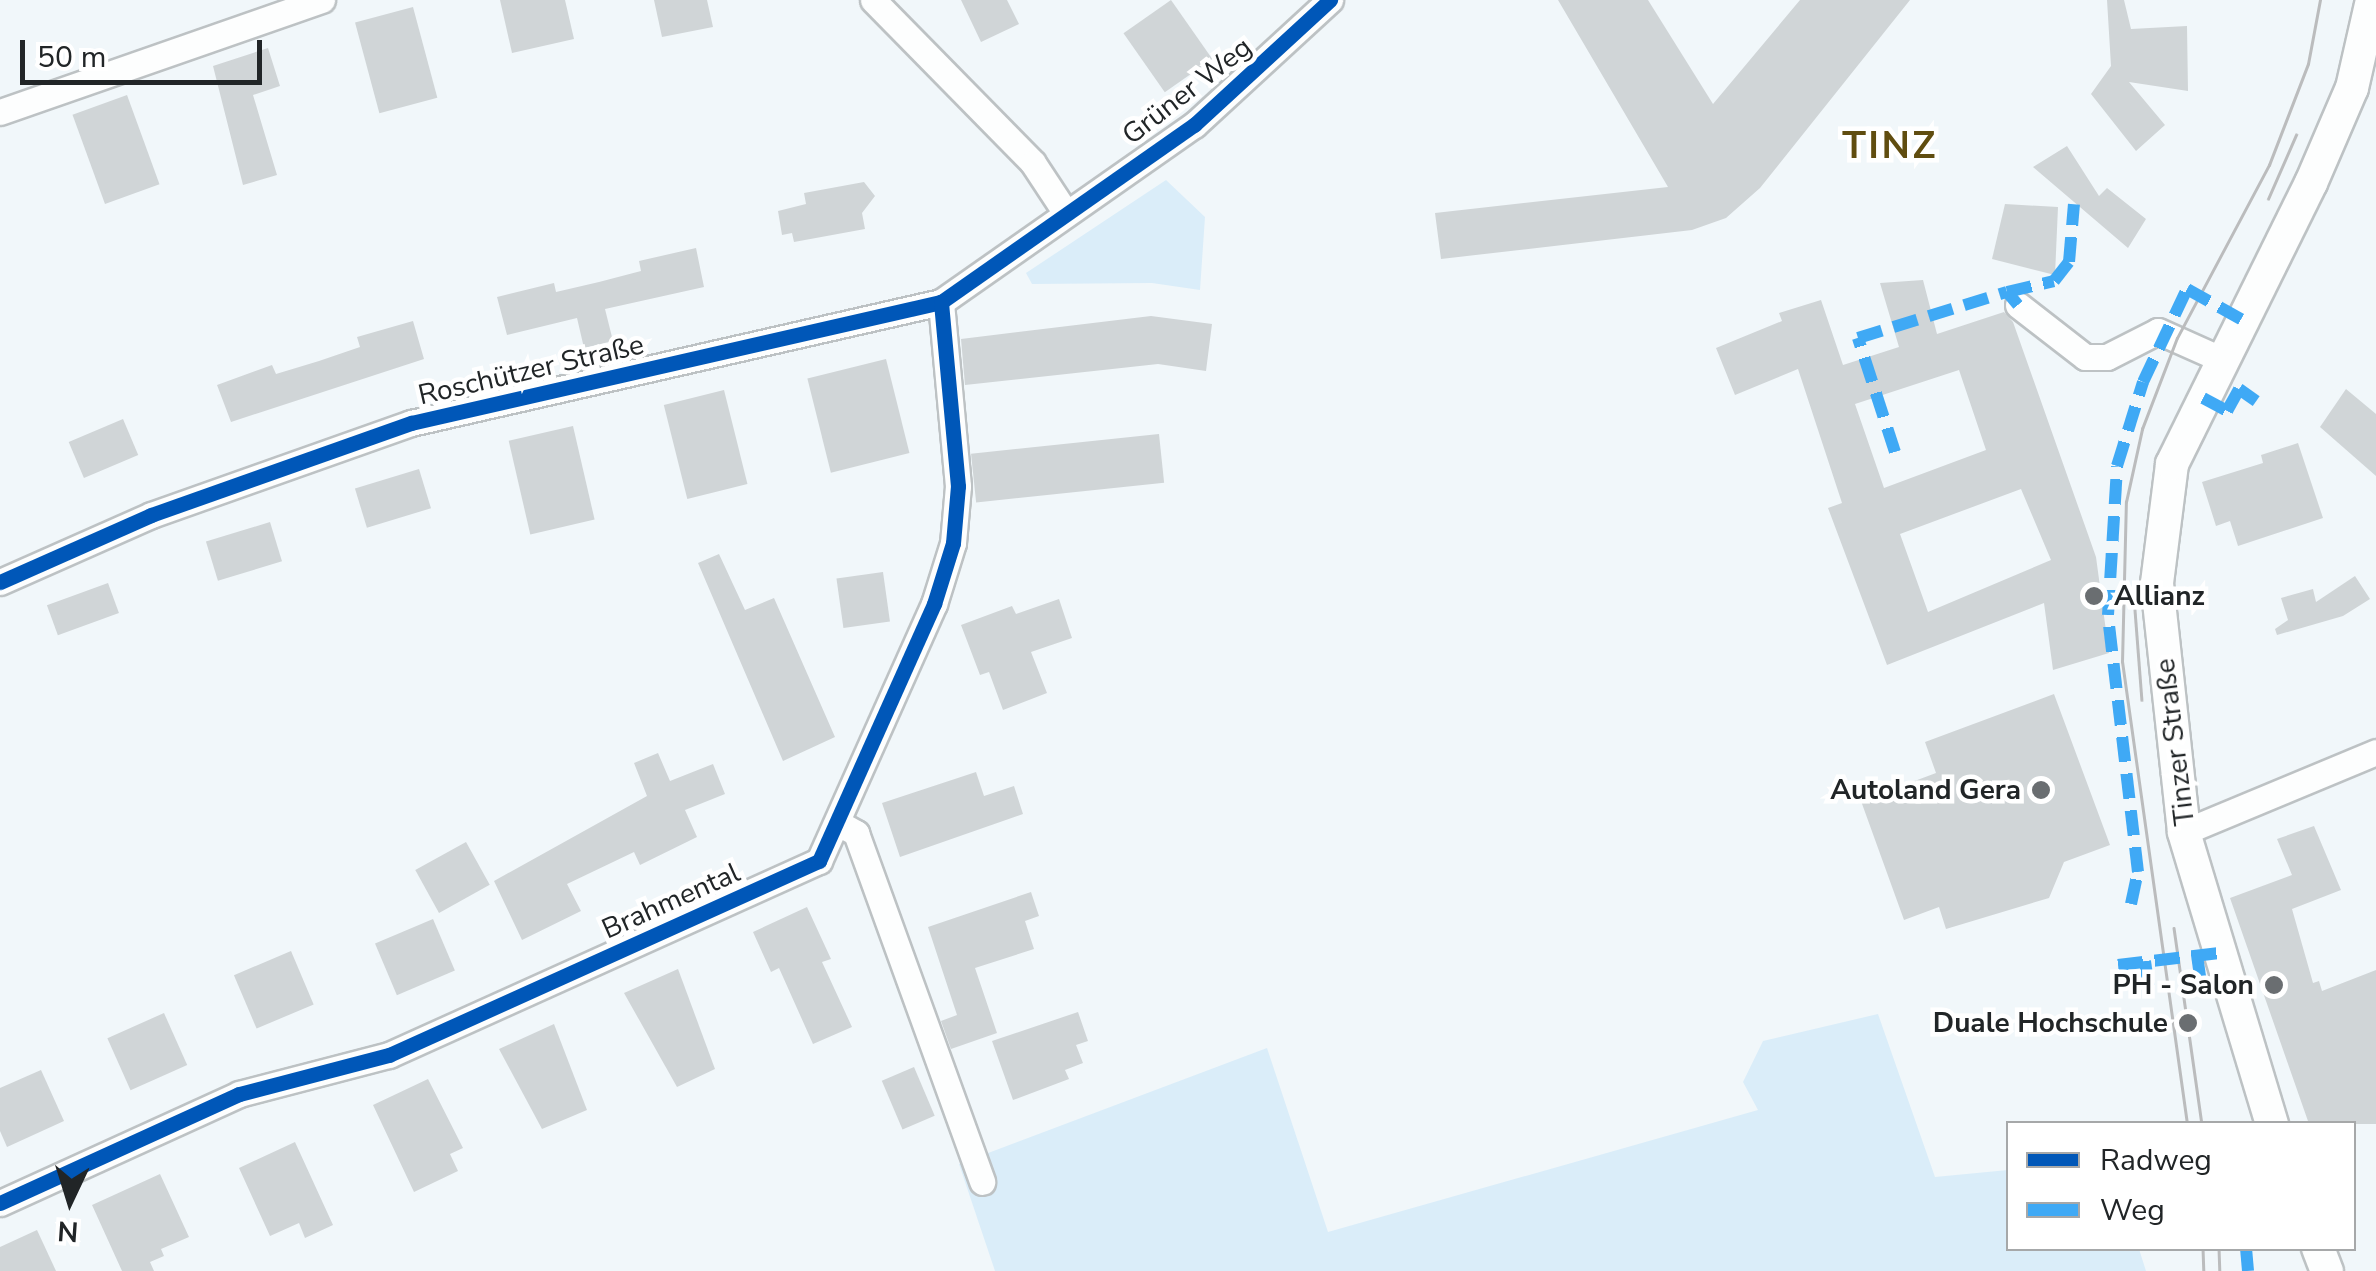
<!DOCTYPE html>
<html>
<head>
<meta charset="utf-8">
<style>
	body { margin:0 }
	#map { position:relative; width:2376px; height:1271px; overflow:hidden; background:#f1f7fa; font-family:"Nunito Sans",sans-serif }
	div>[style] { position:absolute }
	[style*='--x'] { left:calc(var(--x)*1px); top:calc(var(--y)*1px); width:calc(var(--w)*1px); rotate:calc(var(--a)*1deg) }
	.green>* { inset:0; background:#daedf9 }
	.building>* { inset:0; background:#d0d5d7; transform-origin:0 0 }
	.roads { filter:drop-shadow(2px 0 #bdc2c4) drop-shadow(-2px 0 #bdc2c4) drop-shadow(0 2px #bdc2c4) drop-shadow(0 -2px #bdc2c4) }
	.minor>* { height:25px; margin:-12.5px; padding:0 12.5px; transform-origin:12.5px; border-radius:12.5px; background:#fdfefe }
	.tertiary>* { height:32px; margin:-16px; padding:0 16px; transform-origin:16px; border-radius:16px; background:#fdfefe }
	.tram>* { height:2.5px; margin:-1.25px; padding:0 1.25px; transform-origin:1.25px; border-radius:1.25px; background:#bbbcbd }
	.quiet>* { height:12px; margin-top:-6px; transform-origin:0; background:repeating-linear-gradient(90deg,#3fa9f5 0 25px,transparent 0 37px) }
	.cycleway>* { height:15px; margin:-7.5px; padding:0 7.5px; transform-origin:7.5px; border-radius:7.5px; background:#0057b8 }
	.dots>* { width:28px; height:28px; translate:-50% -50%; box-sizing:border-box; border:5px solid #fff; border-radius:50% }
	span { translate:-50% -50%; white-space:nowrap; text-align:center; line-height:1.15; -webkit-text-stroke:9px #fff; paint-order:stroke }
	.street-label { font-size:28px; color:#212527 }
	.poi-label { font-size:28px; color:#212527; font-weight:700 }
	.left { translate:0 -50%; text-align:left }
	.right { translate:-100% -50%; text-align:right }
	.district-label { font-size:38px; color:#604d10; font-weight:700; letter-spacing:2.5px }
	.legend { position:absolute; left:2006px; top:1121px; width:350px; height:130px; box-sizing:border-box; background:#fff; border:2px solid #a6a8a9; margin:0; padding:12px 18px; list-style:none; font-size:30px; color:#212527 }
	.legend li { display:flex; align-items:center; gap:20px; height:50px }
	.legend b { width:50px; border:2px solid #a6a8a9 }
	.north { position:absolute; left:20px; top:1151px; width:100px; height:100px; -webkit-text-stroke:8px #fff; paint-order:stroke; rotate:184deg; font-size:28px; font-weight:700; line-height:40px; text-align:center; color:#212527 }
	.north::after { content:''; display:block; margin:auto; width:35px; height:45px; background:#212527; clip-path:polygon(50% 0,100% 100%,50% 72%,0 100%) }
	.scale { position:absolute; left:20px; top:40px; width:242px; height:45px; box-sizing:border-box; border:5px solid #212527; border-top:0; padding-left:12px; font-size:30px; line-height:35px; white-space:nowrap; color:#212527; -webkit-text-stroke:8px #fff; paint-order:stroke }
</style>
</head>
<body>
<div id="map">
	<div class="green">
		<div style="clip-path:polygon(1166px 180px,1205px 217px,1200px 290px,1152px 283px,1032px 284px,1026px 273px)"></div>
		<div style="clip-path:polygon(1878px 1014px,1935px 1177px,2008px 1170px,2008px 1248px,2139px 1249px,2146px 1271px,995px 1271px,959px 1164px,1267px 1048px,1328px 1232px,1758px 1110px,1743px 1082px,1763px 1041px)"></div>
	</div>
	<div class="building">
		<div style="clip-path:polygon(500px 0,565px 0,574px 39px,512px 53px)"></div>
		<div style="clip-path:polygon(654px 0,707px 0,713px 27px,662px 37px)"></div>
		<div style="clip-path:polygon(961px 0,1007px 0,1019px 24px,981px 42px)"></div>
		<div style="left:1171px;top:0;width:72px;height:58px;rotate:55deg"></div>
		<div style="clip-path:polygon(1558px 0,1648px 0,1713px 104px,1800px 0,1910px 0,1760px 188px,1726px 218px,1692px 230px,1441px 259px,1435px 213px,1668px 187px)"></div>
		<div style="clip-path:polygon(2107px 0,2124px 0,2131px 29px,2187px 26px,2188px 91px,2129px 82px,2165px 125px,2136px 151px,2091px 94px,2111px 66px)"></div>
		<div style="left:413px;top:7px;width:94px;height:60px;rotate:75deg"></div>
		<div style="clip-path:polygon(268px 48px,280px 86px,253px 95px,277px 175px,243px 185px,213px 66px)"></div>
		<div style="left:127px;top:95px;width:95px;height:58px;rotate:70deg"></div>
		<div style="clip-path:polygon(2067px 146px,2099px 196px,2107px 188px,2146px 219px,2128px 248px,2033px 167px)"></div>
		<div style="clip-path:polygon(864px 182px,875px 196px,862px 213px,865px 229px,794px 242px,792px 233px,782px 235px,778px 211px,806px 204px,804px 193px)"></div>
		<div style="clip-path:polygon(2005px 204px,2058px 207px,2055px 275px,1992px 259px)"></div>
		<div style="clip-path:polygon(696px 248px,704px 287px,605px 309px,613px 341px,584px 348px,577px 318px,507px 335px,497px 297px,554px 283px,556px 292px,599px 282px,641px 271px,639px 261px)"></div>
		<div style="clip-path:polygon(evenodd,1923px 280px,1937px 334px,2004px 312px,2013px 322px,2096px 557px,2109px 653px,2053px 670px,2044px 603px,1887px 665px,1828px 508px,1842px 503px,1798px 369px,1735px 395px,1716px 348px,1782px 321px,1779px 313px,1821px 300px,1843px 365px,1899px 347px,1880px 283px,1923px 280px,1959px 370px,1986px 450px,1884px 488px,1855px 404px,1959px 370px,1923px 280px,2021px 489px,2051px 560px,1928px 612px,1900px 534px,2021px 489px)"></div>
		<div style="clip-path:polygon(1151px 316px,1212px 324px,1206px 371px,1158px 364px,965px 385px,961px 339px)"></div>
		<div style="clip-path:polygon(413px 321px,424px 359px,231px 422px,217px 385px,272px 365px,276px 374px,319px 361px,360px 347px,357px 337px)"></div>
		<div style="left:886px;top:359px;width:97px;height:81px;rotate:76deg"></div>
		<div style="clip-path:polygon(2346px 389px,2376px 414px,2376px 476px,2320px 427px)"></div>
		<div style="left:724px;top:390px;width:97px;height:62px;rotate:76deg"></div>
		<div style="left:123px;top:419px;width:39px;height:59px;rotate:67deg"></div>
		<div style="left:573px;top:426px;width:96px;height:66px;rotate:77deg"></div>
		<div style="left:1159px;top:434px;width:49px;height:189px;rotate:84deg"></div>
		<div style="clip-path:polygon(2298px 443px,2323px 518px,2238px 546px,2230px 521px,2216px 526px,2202px 482px,2263px 463px,2261px 455px)"></div>
		<div style="left:419px;top:469px;width:41px;height:67px;rotate:73deg"></div>
		<div style="left:270px;top:522px;width:41px;height:67px;rotate:73deg"></div>
		<div style="clip-path:polygon(719px 554px,745px 610px,774px 598px,835px 737px,783px 761px,698px 563px)"></div>
		<div style="left:883px;top:572px;width:50px;height:47px;rotate:82deg"></div>
		<div style="clip-path:polygon(2355px 576px,2370px 599px,2343px 616px,2277px 635px,2275px 629px,2288px 620px,2281px 598px,2313px 589px,2316px 602px)"></div>
		<div style="left:108px;top:583px;width:32px;height:65px;rotate:70deg"></div>
		<div style="clip-path:polygon(1059px 599px,1072px 638px,1031px 652px,1047px 693px,1003px 710px,989px 672px,980px 675px,961px 625px,1012px 606px,1016px 614px)"></div>
		<div style="clip-path:polygon(2054px 694px,2110px 845px,2064px 862px,2049px 898px,1946px 929px,1939px 907px,1904px 920px,1861px 801px,1936px 773px,1925px 742px)"></div>
		<div style="clip-path:polygon(658px 753px,670px 781px,713px 764px,725px 794px,685px 810px,697px 837px,640px 865px,634px 852px,567px 884px,581px 911px,522px 940px,494px 881px,647px 796px,634px 763px)"></div>
		<div style="clip-path:polygon(976px 772px,984px 796px,1014px 786px,1023px 814px,900px 857px,882px 803px)"></div>
		<div style="clip-path:polygon(2314px 826px,2341px 890px,2292px 909px,2313px 983px,2319px 981px,2322px 991px,2376px 970px,2376px 1124px,2309px 1124px,2230px 898px,2292px 875px,2277px 839px)"></div>
		<div style="left:466px;top:842px;width:49px;height:58px;rotate:61deg"></div>
		<div style="clip-path:polygon(1031px 892px,1039px 916px,1025px 921px,1034px 949px,975px 968px,997px 1033px,951px 1049px,941px 1021px,957px 1015px,928px 927px)"></div>
		<div style="clip-path:polygon(807px 907px,831px 959px,822px 962px,852px 1027px,813px 1044px,779px 968px,771px 972px,753px 932px)"></div>
		<div style="left:433px;top:919px;width:56px;height:63px;rotate:67deg"></div>
		<div style="left:291px;top:951px;width:58px;height:62px;rotate:67deg"></div>
		<div style="clip-path:polygon(678px 969px,715px 1069px,677px 1087px,624px 993px)"></div>
		<div style="clip-path:polygon(1078px 1012px,1088px 1041px,1076px 1045px,1083px 1063px,1065px 1070px,1069px 1079px,1013px 1100px,992px 1041px)"></div>
		<div style="left:164px;top:1013px;width:57px;height:62px;rotate:66deg"></div>
		<div style="clip-path:polygon(554px 1024px,587px 1110px,542px 1129px,499px 1049px)"></div>
		<div style="left:914px;top:1067px;width:53px;height:35px;rotate:67deg"></div>
		<div style="clip-path:polygon(41px 1070px,64px 1121px,7px 1147px,0 1131px,0 1088px)"></div>
		<div style="clip-path:polygon(428px 1079px,463px 1148px,450px 1154px,458px 1171px,414px 1192px,373px 1105px)"></div>
		<div style="clip-path:polygon(295px 1142px,333px 1225px,305px 1238px,299px 1223px,270px 1236px,239px 1168px)"></div>
		<div style="clip-path:polygon(160px 1174px,189px 1237px,161px 1249px,164px 1256px,150px 1262px,154px 1271px,122px 1271px,92px 1205px)"></div>
		<div style="clip-path:polygon(37px 1230px,56px 1271px,0 1271px,0 1247px)"></div>
	</div>
	<div class="roads">
		<div class="minor">
			<div style="--x:873;--y:0;--w:228;--a:45.5"></div>
			<div style="--x:1033;--y:163;--w:60;--a:56.6"></div>
			<div style="--x:0;--y:112;--w:341;--a:-19.2"></div>
			<div style="--x:2018;--y:305;--w:85;--a:37.8"></div>
			<div style="--x:2085;--y:357;--w:22;--a:0"></div>
			<div style="--x:2107;--y:357;--w:57;--a:-27"></div>
			<div style="--x:2158;--y:331;--w:69;--a:24"></div>
			<div style="--x:0;--y:582;--w:165;--a:-23.9"></div>
			<div style="--x:151;--y:515;--w:276;--a:-19.5"></div>
			<div style="--x:411;--y:423;--w:544;--a:-12.86"></div>
			<div style="--x:941;--y:302;--w:309;--a:-35"></div>
			<div style="--x:1194;--y:125;--w:185;--a:-42.6"></div>
			<div style="--x:838;--y:823;--w:21;--a:29"></div>
			<div style="--x:856;--y:833;--w:371;--a:70.1"></div>
			<div style="--x:2184;--y:832;--w:208;--a:-22.6"></div>
			<div style="--x:0;--y:1203;--w:263;--a:-24.5"></div>
			<div style="--x:239;--y:1094;--w:155;--a:-14.6"></div>
			<div style="--x:389;--y:1055;--w:472;--a:-24.3"></div>
			<div style="--x:819;--y:861;--w:282;--a:-65.9"></div>
			<div style="--x:934;--y:604;--w:64;--a:-72.7"></div>
			<div style="--x:953;--y:543;--w:57;--a:-85"></div>
			<div style="--x:958;--y:486;--w:185;--a:-95.3"></div>
		</div>
		<div class="tertiary">
			<div style="--x:2272;--y:1124;--w:305;--a:-106.8"></div>
			<div style="--x:2184;--y:832;--w:250;--a:-96.2"></div>
			<div style="--x:2157;--y:583;--w:120;--a:-82.8"></div>
			<div style="--x:2172;--y:464;--w:313;--a:-63.7"></div>
			<div style="--x:2311;--y:183;--w:103;--a:-66.7"></div>
			<div style="--x:2352;--y:88;--w:90;--a:-77.2"></div>
			<div style="--x:2318;--y:1248;--w:25;--a:69"></div>
		</div>
	</div>
	<div class="tram">
		<div style="--x:2268;--y:199;--w:70;--a:-66.4"></div>
		<div style="--x:2135;--y:610;--w:90;--a:85.6"></div>
		<div style="--x:2174;--y:928;--w:198;--a:81.9"></div>
		<div style="--x:2187;--y:1124;--w:467;--a:-98"></div>
		<div style="--x:2122;--y:662;--w:160;--a:-88.6"></div>
		<div style="--x:2126;--y:502;--w:75;--a:-77.6"></div>
		<div style="--x:2142;--y:429;--w:97;--a:-69"></div>
		<div style="--x:2177;--y:338;--w:196;--a:-62"></div>
		<div style="--x:2269;--y:165;--w:108;--a:-68.9"></div>
		<div style="--x:2308;--y:64;--w:65;--a:-79.4"></div>
		<div style="--x:2203;--y:1248;--w:23;--a:88"></div>
		<div style="--x:2219;--y:1248;--w:23;--a:88"></div>
	</div>
	<div class="quiet">
		<div style="--x:2018;--y:305;--w:17;--a:-130"></div>
		<div style="--x:2007;--y:292;--w:48;--a:-13.2"></div>
		<div style="--x:2054;--y:281;--w:24;--a:-52"></div>
		<div style="--x:2069;--y:262;--w:58;--a:-85.1"></div>
		<div style="--x:2203;--y:398;--w:27;--a:28"></div>
		<div style="--x:2227;--y:411;--w:25;--a:-61"></div>
		<div style="--x:2239;--y:389;--w:21;--a:35"></div>
		<div style="--x:1895;--y:452;--w:120;--a:-108"></div>
		<div style="--x:1858;--y:338;--w:156;--a:-17.2"></div>
		<div style="--x:2131;--y:904;--w:33;--a:-78"></div>
		<div style="--x:2138;--y:872;--w:259;--a:-96.7"></div>
		<div style="--x:2108;--y:615;--w:149;--a:-86.5"></div>
		<div style="--x:2117;--y:466;--w:88;--a:-72.8"></div>
		<div style="--x:2143;--y:382;--w:103;--a:-64.7"></div>
		<div style="--x:2187;--y:289;--w:62;--a:29.1"></div>
		<div style="--x:2197;--y:955;--w:34;--a:82"></div>
		<div style="--x:2145;--y:961;--w:35;--a:82"></div>
		<div style="--x:2118;--y:965;--w:102;--a:-6.8"></div>
		<div style="--x:2246;--y:1248;--w:23;--a:85"></div>
	</div>
	<div class="cycleway">
		<div style="--x:0;--y:582;--w:165;--a:-23.9"></div>
		<div style="--x:151;--y:515;--w:276;--a:-19.5"></div>
		<div style="--x:411;--y:423;--w:544;--a:-12.86"></div>
		<div style="--x:941;--y:302;--w:309;--a:-35"></div>
		<div style="--x:1194;--y:125;--w:185;--a:-42.6"></div>
		<div style="--x:0;--y:1203;--w:263;--a:-24.5"></div>
		<div style="--x:239;--y:1094;--w:155;--a:-14.6"></div>
		<div style="--x:389;--y:1055;--w:472;--a:-24.3"></div>
		<div style="--x:819;--y:861;--w:282;--a:-65.9"></div>
		<div style="--x:934;--y:604;--w:64;--a:-72.7"></div>
		<div style="--x:953;--y:543;--w:57;--a:-85"></div>
		<div style="--x:958;--y:486;--w:185;--a:-95.3"></div>
	</div>
	<div class="dots">
		<div style="left:2094px;top:596px;background:#6a6e71"></div>
		<div style="left:2041px;top:790px;background:#6a6e71"></div>
		<div style="left:2274px;top:985px;background:#6a6e71"></div>
		<div style="left:2188px;top:1023px;background:#6a6e71"></div>
	</div>
	<div class="street-label">
		<span style="left:1187px;top:91px;rotate:-38deg">Grüner Weg</span>
		<span style="left:531px;top:370px;rotate:-13deg">Roschützer Straße</span>
		<span style="left:2175px;top:742px;rotate:-97deg">Tinzer Straße</span>
		<span style="left:671px;top:901px;rotate:-24deg">Brahmental</span>
	</div>
	<div class="poi-label">
		<span class="left" style="left:2114px;top:596px">Allianz</span>
		<span class="right" style="left:2021px;top:790px">Autoland Gera</span>
		<span class="right" style="left:2254px;top:985px">PH - Salon</span>
		<span class="right" style="left:2168px;top:1023px">Duale Hochschule</span>
	</div>
	<div class="district-label">
		<span style="left:1890px;top:146px">TINZ</span>
	</div>
	<ul class="legend">
	<li><b style="height:12px;background:#0057b8"></b>Radweg</li>
	<li><b style="height:12px;background:#3fa9f5"></b>Weg</li>
	</ul>
	<div class="north">N</div>
	<div class="scale">50 m</div>
</div>
</body>
</html>
